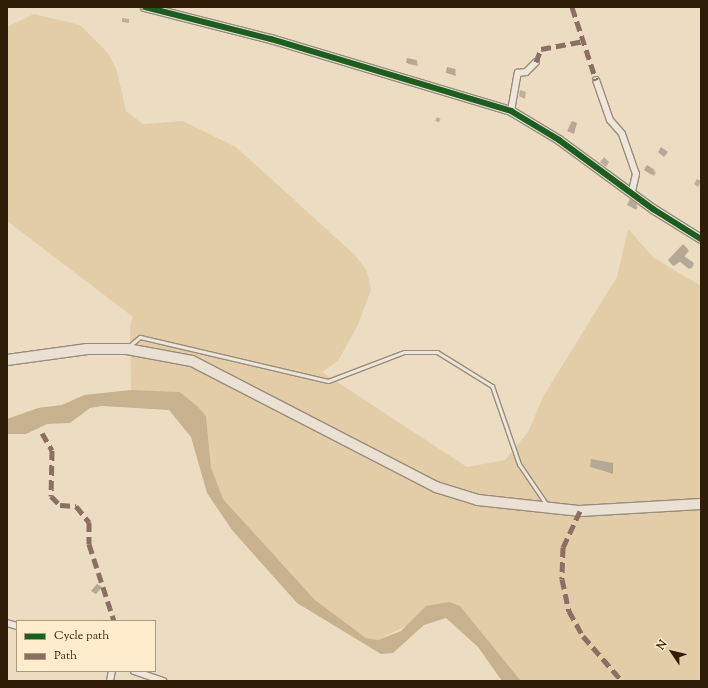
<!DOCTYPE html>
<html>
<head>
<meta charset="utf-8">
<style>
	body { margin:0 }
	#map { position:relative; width:708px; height:688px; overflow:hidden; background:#ecddc2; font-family:"Sorts Mill Goudy",serif }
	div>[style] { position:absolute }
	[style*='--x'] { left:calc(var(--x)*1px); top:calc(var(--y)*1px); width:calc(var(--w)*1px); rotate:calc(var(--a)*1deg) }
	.green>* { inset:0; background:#e3cda9 }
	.water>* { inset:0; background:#c8b18e }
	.shadow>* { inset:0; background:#0003; transform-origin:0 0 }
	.building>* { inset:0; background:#b5a996; transform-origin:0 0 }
	.roads { filter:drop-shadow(1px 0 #988d7c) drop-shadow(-1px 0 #988d7c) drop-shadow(0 1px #988d7c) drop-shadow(0 -1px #988d7c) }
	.service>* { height:3px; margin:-1.5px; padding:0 1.5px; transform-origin:1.5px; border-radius:1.5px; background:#eee6d8 }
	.minor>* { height:6px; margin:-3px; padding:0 3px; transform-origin:3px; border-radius:3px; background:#eee6d8 }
	.tertiary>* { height:8px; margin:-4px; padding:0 4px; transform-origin:4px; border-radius:4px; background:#eee6d8 }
	.primary>* { height:10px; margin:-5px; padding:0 5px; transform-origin:5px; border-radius:5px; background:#eae1d2 }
	.quiet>* { height:5px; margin-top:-2.5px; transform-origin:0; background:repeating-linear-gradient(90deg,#8d6e63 0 10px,transparent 0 15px) }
	.cycleway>* { height:6px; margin:-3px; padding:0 3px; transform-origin:3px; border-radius:3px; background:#1b5e20 }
	span { translate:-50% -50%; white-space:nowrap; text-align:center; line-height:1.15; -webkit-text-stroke:3px #feeccc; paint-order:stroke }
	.frame { position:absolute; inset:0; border:8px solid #2f1d07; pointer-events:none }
	.legend { position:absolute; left:16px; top:620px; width:140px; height:52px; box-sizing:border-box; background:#feeccc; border:1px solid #ab997d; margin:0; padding:5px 7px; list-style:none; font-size:12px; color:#2f1d07 }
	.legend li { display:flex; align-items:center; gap:8px; height:20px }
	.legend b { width:20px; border:1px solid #ab997d }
	.north { position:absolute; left:652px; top:632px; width:40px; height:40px; -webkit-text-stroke:3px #feeccc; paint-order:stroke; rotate:305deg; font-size:11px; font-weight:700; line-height:16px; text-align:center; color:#2f1d07 }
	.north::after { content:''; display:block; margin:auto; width:14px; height:18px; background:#2f1d07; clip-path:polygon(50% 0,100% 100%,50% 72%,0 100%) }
</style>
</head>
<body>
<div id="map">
	<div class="green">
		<div style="clip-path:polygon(34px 14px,80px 25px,108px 53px,117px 71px,126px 111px,143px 124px,183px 121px,236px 147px,355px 255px,367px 271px,371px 290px,357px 327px,338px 361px,322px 372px,467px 467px,505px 460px,528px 432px,544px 395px,617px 277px,628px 229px,654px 258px,701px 286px,701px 681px,521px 681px,460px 606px,426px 606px,410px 624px,378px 640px,366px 638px,315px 600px,223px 499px,211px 467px,206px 416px,180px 392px,131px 390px,130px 325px,133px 317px,7px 221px,7px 27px)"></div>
	</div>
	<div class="water">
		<div style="clip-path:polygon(131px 390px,180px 392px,198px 407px,206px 416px,211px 467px,223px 499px,315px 600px,366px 638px,378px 640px,401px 631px,426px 606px,449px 602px,460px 606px,521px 681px,502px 681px,478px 647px,446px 618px,424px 625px,393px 653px,381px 654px,297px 603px,232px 530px,207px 493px,191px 437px,169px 410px,102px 406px,90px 408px,70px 423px,47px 424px,26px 434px,7px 434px,7px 419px,38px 408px,62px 405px,84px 395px)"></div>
	</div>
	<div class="shadow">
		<div style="clip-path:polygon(122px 18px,129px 19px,129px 23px,122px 22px)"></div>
		<div style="clip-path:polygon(408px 59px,417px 61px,418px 66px,408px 64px)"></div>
		<div style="clip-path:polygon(455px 70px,456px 76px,447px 73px)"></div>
		<div style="clip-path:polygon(520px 90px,526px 92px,525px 99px,519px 96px)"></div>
		<div style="left:437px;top:117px;width:4px;height:4px;rotate:27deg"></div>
		<div style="clip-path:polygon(604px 157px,609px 162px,606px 167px,600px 162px)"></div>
		<div style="clip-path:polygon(647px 171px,654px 171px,656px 172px,654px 176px)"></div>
		<div style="clip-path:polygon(697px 179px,701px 181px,698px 187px,694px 184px)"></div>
		<div style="clip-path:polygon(631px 201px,638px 207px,636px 210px,630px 206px)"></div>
		<div style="clip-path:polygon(683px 245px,689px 251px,684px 257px,694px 265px,691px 269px,681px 261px,674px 266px,669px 260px)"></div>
		<div style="clip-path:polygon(613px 464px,613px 474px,591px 466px)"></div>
	</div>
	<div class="building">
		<div style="left:407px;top:58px;width:10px;height:5px;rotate:11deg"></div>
		<div style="left:447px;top:67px;width:9px;height:6px;rotate:13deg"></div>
		<div style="clip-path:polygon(572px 121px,577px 123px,574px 134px,567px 131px)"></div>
		<div style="clip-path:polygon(661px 147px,668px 152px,664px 157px,658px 152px)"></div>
		<div style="left:647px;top:165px;width:9px;height:6px;rotate:32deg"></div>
		<div style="clip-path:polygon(630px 199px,637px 204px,635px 209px,627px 205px)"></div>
		<div style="clip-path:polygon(683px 244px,688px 249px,684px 256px,694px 263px,689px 269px,679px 261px,673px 266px,668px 260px)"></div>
		<div style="clip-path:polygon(591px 459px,613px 463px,611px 473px,590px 467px)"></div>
		<div style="clip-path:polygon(97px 584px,102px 587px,96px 594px,91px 591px)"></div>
	</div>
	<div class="roads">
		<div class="service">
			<div style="--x:128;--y:347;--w:16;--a:-40"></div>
			<div style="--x:140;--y:337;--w:193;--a:13.2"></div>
			<div style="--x:328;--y:381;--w:81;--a:-20.9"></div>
			<div style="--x:404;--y:352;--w:33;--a:0"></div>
			<div style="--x:437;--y:352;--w:65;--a:31.7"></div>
			<div style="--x:492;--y:386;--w:83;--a:70.9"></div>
			<div style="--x:519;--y:464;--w:50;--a:55.7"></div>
		</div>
		<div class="minor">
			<div style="--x:596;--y:80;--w:42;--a:70.7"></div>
			<div style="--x:610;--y:120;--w:18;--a:49"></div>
			<div style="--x:622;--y:134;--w:42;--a:70.7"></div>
			<div style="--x:636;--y:174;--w:18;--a:103"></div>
			<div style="--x:511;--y:111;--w:39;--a:-80"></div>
			<div style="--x:518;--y:73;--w:8;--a:-7"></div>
			<div style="--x:526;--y:72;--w:14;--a:-45"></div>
			<div style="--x:7;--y:623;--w:10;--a:17"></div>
			<div style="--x:134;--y:671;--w:31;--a:19"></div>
			<div style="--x:110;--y:681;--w:10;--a:-79"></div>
		</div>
		<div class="tertiary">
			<div style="--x:145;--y:7;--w:130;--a:14.3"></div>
			<div style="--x:271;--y:39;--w:251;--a:16.7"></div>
			<div style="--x:511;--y:111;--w:56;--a:31.1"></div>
			<div style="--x:559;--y:140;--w:117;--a:36.3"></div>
			<div style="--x:653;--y:209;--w:57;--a:32"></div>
		</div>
		<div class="primary">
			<div style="--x:7;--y:360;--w:81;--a:-7.8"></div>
			<div style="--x:87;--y:349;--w:40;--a:0"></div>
			<div style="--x:127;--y:349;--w:66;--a:10.5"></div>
			<div style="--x:192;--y:361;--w:275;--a:27.3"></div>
			<div style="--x:436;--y:487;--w:44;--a:17.2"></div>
			<div style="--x:478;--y:500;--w:103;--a:6.2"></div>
			<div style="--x:580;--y:511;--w:121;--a:-3.3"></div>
		</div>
	</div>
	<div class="quiet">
		<div style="--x:572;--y:7;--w:77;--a:71.8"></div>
		<div style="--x:536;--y:62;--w:14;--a:-69"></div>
		<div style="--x:541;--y:49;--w:44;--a:-10.5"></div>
		<div style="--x:42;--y:433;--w:20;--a:60"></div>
		<div style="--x:52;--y:450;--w:46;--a:91.2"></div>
		<div style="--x:51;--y:496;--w:13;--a:45"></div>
		<div style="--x:60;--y:505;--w:16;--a:4"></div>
		<div style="--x:76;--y:506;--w:21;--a:51"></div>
		<div style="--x:89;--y:522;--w:22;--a:90"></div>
		<div style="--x:89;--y:544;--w:81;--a:72"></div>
		<div style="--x:580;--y:511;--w:40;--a:115"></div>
		<div style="--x:563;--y:547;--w:32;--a:92"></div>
		<div style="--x:562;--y:579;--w:33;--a:78"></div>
		<div style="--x:569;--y:611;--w:29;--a:61"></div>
		<div style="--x:583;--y:636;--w:60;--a:49.1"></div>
	</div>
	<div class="cycleway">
		<div style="--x:145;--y:7;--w:130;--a:14.3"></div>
		<div style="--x:271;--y:39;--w:251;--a:16.7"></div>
		<div style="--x:511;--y:111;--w:56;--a:31.1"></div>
		<div style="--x:559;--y:140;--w:117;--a:36.3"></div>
		<div style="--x:653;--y:209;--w:57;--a:32"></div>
	</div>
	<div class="frame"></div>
	<ul class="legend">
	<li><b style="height:5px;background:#1b5e20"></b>Cycle path</li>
	<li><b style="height:5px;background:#8d6e63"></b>Path</li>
	</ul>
	<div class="north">N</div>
</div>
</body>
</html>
